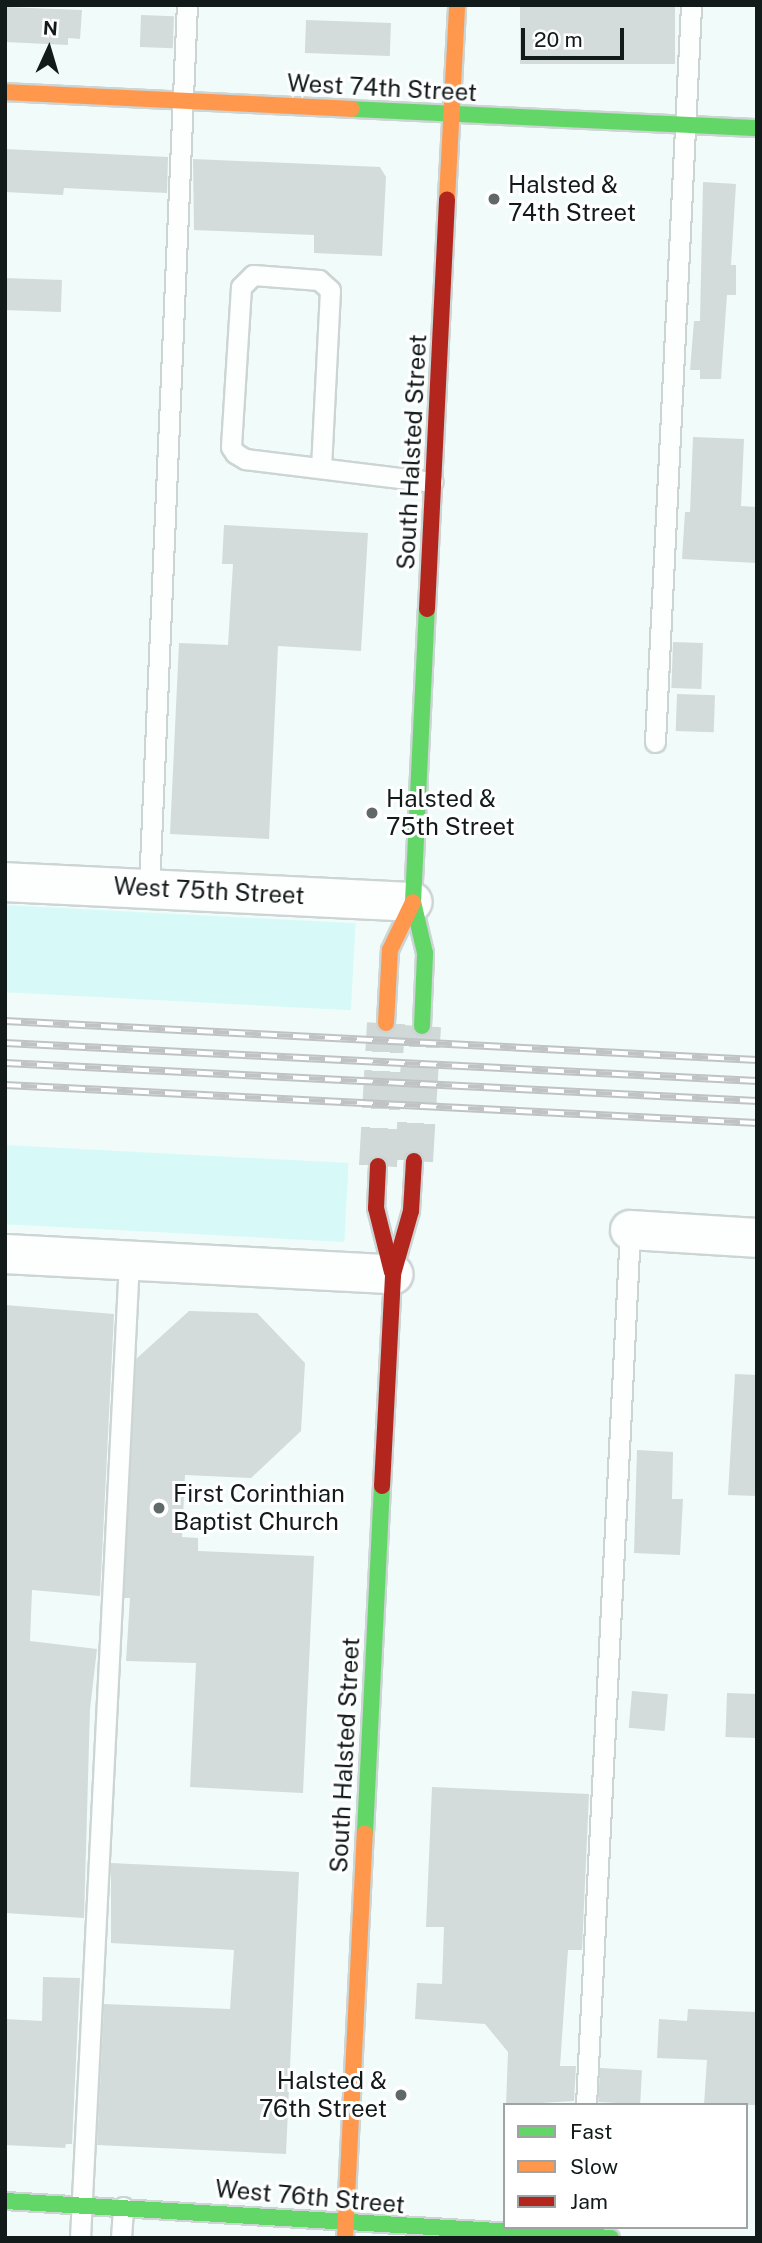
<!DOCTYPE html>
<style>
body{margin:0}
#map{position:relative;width:762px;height:2243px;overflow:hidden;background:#f1fbfa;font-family:"Public Sans",sans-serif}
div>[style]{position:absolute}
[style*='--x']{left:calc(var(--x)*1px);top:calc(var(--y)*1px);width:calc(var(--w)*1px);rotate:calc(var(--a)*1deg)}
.green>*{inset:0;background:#d7faf8;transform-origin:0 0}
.building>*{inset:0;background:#d3dcdb;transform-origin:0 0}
.secondary-tunnel>*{height:38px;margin-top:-19px;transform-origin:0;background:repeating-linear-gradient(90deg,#d0d9d8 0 38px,transparent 0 57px)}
.roads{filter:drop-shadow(2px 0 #ccd5d4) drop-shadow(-2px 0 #ccd5d4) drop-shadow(0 2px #ccd5d4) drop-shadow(0 -2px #ccd5d4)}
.lane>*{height:19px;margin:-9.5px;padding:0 9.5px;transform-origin:9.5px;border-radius:9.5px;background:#fdfefe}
.street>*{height:38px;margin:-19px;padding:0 19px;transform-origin:19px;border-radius:19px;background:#fdfefe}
.fast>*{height:16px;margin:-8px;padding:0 8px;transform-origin:8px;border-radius:8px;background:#63d668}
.slow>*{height:16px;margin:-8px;padding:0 8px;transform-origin:8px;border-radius:8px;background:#ff974d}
.jam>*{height:16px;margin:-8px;padding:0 8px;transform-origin:8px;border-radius:8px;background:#b3261e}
.rail>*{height:8px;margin-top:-4px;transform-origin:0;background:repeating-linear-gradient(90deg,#fff 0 16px,#c0c3c3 0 32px);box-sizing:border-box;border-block:2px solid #c0c3c3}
.dots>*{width:19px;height:19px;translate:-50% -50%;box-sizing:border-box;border:4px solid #fff;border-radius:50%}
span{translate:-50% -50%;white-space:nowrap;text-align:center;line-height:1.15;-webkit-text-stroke:6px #fff;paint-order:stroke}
.street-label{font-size:24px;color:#121a1a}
.poi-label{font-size:24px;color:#121a1a}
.left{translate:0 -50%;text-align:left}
.right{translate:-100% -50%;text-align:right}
.frame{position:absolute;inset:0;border:7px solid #121a1a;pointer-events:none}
.legend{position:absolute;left:503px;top:2103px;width:245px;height:126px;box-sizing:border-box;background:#fff;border:2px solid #a0a3a3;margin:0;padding:9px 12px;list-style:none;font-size:21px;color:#121a1a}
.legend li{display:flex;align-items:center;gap:14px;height:35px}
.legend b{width:35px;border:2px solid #a0a3a3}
.north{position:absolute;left:14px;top:14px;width:70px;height:70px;-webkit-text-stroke:5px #fff;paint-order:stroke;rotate:4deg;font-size:19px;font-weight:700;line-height:28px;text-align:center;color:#121a1a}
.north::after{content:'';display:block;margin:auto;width:24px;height:32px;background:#121a1a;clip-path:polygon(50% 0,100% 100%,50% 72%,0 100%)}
.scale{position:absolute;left:521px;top:28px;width:103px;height:32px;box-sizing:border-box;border:4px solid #121a1a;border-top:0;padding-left:9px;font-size:21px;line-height:24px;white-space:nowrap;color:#121a1a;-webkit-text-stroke:5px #fff;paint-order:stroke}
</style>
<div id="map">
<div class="green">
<div style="left:5px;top:905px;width:351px;height:87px;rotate:3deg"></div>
<div style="left:5px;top:1145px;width:344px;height:79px;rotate:3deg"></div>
</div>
<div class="building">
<div style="left:520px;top:5px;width:155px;height:59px"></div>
<div style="clip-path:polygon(5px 7px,82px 10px,80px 39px,68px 38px,68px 45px,5px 42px)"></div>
<div style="left:141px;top:15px;width:33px;height:32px;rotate:2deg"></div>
<div style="left:306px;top:20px;width:85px;height:33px;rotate:2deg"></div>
<div style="clip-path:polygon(5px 149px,168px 157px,167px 193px,64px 188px,63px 195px,5px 192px)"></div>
<div style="clip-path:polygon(193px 159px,380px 167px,386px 177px,382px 256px,314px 253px,314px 235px,194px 230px)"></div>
<div style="clip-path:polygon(703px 182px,736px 184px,731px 265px,736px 265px,736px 295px,727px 295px,721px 379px,700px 379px,700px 370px,690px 370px,694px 321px,700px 321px)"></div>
<div style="left:5px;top:278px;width:57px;height:32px;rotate:2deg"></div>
<div style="clip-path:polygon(693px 437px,744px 439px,741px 506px,757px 507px,757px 563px,682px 559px,685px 512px,690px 512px)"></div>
<div style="clip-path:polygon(224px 525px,368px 533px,361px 651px,278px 646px,269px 839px,170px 834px,179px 643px,228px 645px,233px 564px,222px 564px)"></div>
<div style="left:673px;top:642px;width:30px;height:46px;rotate:2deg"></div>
<div style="left:677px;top:694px;width:38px;height:37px;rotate:2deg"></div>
<div style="clip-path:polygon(5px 1305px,114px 1314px,100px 1596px,32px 1590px,30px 1641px,97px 1649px,90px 1709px,84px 1918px,5px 1913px)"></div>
<div style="clip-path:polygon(189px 1311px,257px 1313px,305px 1363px,301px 1431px,251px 1478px,185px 1475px,182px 1537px,198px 1538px,198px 1551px,314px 1556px,303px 1793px,190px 1787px,196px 1663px,126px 1661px,130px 1598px,124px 1598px,136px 1359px)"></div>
<div style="clip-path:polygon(735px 1374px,757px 1375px,757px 1496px,728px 1495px)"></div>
<div style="clip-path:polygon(637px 1450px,673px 1452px,672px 1499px,683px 1499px,680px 1555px,634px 1553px)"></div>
<div style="left:632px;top:1691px;width:36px;height:37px;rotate:5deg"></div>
<div style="left:727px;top:1693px;width:30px;height:44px;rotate:2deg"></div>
<div style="clip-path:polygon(432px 1787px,589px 1794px,582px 1950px,568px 1950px,560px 2066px,576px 2066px,574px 2101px,506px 2105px,508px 2052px,485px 2024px,415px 2019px,417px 1983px,442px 1984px,444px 1927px,426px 1927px)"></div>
<div style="clip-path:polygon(111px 1863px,299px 1872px,286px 2154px,97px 2145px,104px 2004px,230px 2009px,234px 1950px,111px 1943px)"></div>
<div style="clip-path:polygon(43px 1977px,80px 1978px,72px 2144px,66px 2144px,65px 2148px,5px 2145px,5px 2019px,42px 2021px)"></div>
<div style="clip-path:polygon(688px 2009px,756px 2012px,757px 2105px,704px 2105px,707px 2060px,657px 2058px,659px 2019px,687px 2021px)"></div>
<div style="left:600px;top:2068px;width:42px;height:34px;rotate:3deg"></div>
</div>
<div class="secondary-tunnel">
<div style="--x:414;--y:1161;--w:135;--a:-86.6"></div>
<div style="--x:378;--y:1166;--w:143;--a:-86.8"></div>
</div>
<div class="roads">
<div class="lane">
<div style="--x:321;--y:468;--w:178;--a:-87.1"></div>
<div style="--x:330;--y:290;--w:15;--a:-138"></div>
<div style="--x:319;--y:280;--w:66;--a:-175.7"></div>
<div style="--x:253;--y:275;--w:17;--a:135"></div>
<div style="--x:241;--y:287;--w:160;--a:93.6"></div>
<div style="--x:231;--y:447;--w:7;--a:56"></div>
<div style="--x:235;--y:453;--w:12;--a:31"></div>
<div style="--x:245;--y:459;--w:131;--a:7"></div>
<div style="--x:375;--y:475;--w:58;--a:6.9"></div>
<div style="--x:655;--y:742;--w:738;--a:-87.2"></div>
<div style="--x:149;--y:888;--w:884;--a:-87.54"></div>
<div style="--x:586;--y:2105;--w:876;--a:-87.12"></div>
<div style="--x:80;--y:2238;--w:979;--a:-87.13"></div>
<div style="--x:121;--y:2238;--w:31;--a:-86"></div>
</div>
<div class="street">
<div style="--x:5;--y:882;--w:408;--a:2.8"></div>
<div style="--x:630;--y:1230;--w:127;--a:3.6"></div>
<div style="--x:5;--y:1254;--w:389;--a:3"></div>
</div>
<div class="fast">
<div style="--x:352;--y:109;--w:405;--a:2.7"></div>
<div style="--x:422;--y:1026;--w:73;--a:-87.6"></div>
<div style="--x:425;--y:953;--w:52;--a:-103.2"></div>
<div style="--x:413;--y:902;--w:293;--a:-87.3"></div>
<div style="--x:365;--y:1833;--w:347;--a:-87.2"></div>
<div style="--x:5;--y:2201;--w:607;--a:3.49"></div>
</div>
<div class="slow">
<div style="--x:5;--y:92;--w:347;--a:2.8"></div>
<div style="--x:447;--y:199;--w:194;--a:-87"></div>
<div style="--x:386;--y:1023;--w:73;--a:-86.9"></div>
<div style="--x:390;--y:950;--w:53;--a:-64.4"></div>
<div style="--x:345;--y:2238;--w:405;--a:-87.2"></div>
</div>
<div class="jam">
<div style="--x:427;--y:609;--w:410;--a:-87.2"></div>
<div style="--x:378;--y:1166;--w:42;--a:92.7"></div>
<div style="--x:376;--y:1208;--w:66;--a:76"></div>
<div style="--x:382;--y:1486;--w:212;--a:-87"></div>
<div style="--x:393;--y:1274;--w:66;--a:-74.1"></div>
<div style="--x:411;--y:1211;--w:50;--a:-86.6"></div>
</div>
</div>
<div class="rail">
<div style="--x:5;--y:1021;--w:753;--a:2.97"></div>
<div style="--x:5;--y:1043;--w:753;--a:2.89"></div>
<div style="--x:5;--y:1063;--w:753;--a:2.89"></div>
<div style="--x:5;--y:1085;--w:753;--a:2.89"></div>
</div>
<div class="dots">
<div style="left:494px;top:199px;background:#606968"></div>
<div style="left:372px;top:813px;background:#606968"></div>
<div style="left:159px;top:1508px;background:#606968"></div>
<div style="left:401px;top:2095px;background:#606968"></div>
</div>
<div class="street-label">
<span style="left:382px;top:88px;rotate:3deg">West 74th Street</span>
<span style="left:412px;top:452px;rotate:-87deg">South Halsted Street</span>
<span style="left:209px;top:891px;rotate:3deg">West 75th Street</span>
<span style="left:345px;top:1755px;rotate:-87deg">South Halsted Street</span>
<span style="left:310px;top:2197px;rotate:5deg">West 76th Street</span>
</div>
<div class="poi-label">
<span class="left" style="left:508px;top:199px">Halsted &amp;<br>74th Street</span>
<span class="left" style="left:386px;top:813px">Halsted &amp;<br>75th Street</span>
<span class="left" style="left:173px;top:1508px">First Corinthian<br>Baptist Church</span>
<span class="right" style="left:387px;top:2095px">Halsted &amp;<br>76th Street</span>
</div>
<div class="frame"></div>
<ul class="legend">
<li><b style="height:9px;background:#63d668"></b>Fast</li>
<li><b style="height:9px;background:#ff974d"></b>Slow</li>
<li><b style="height:9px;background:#b3261e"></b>Jam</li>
</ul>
<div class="north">N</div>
<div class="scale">20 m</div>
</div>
